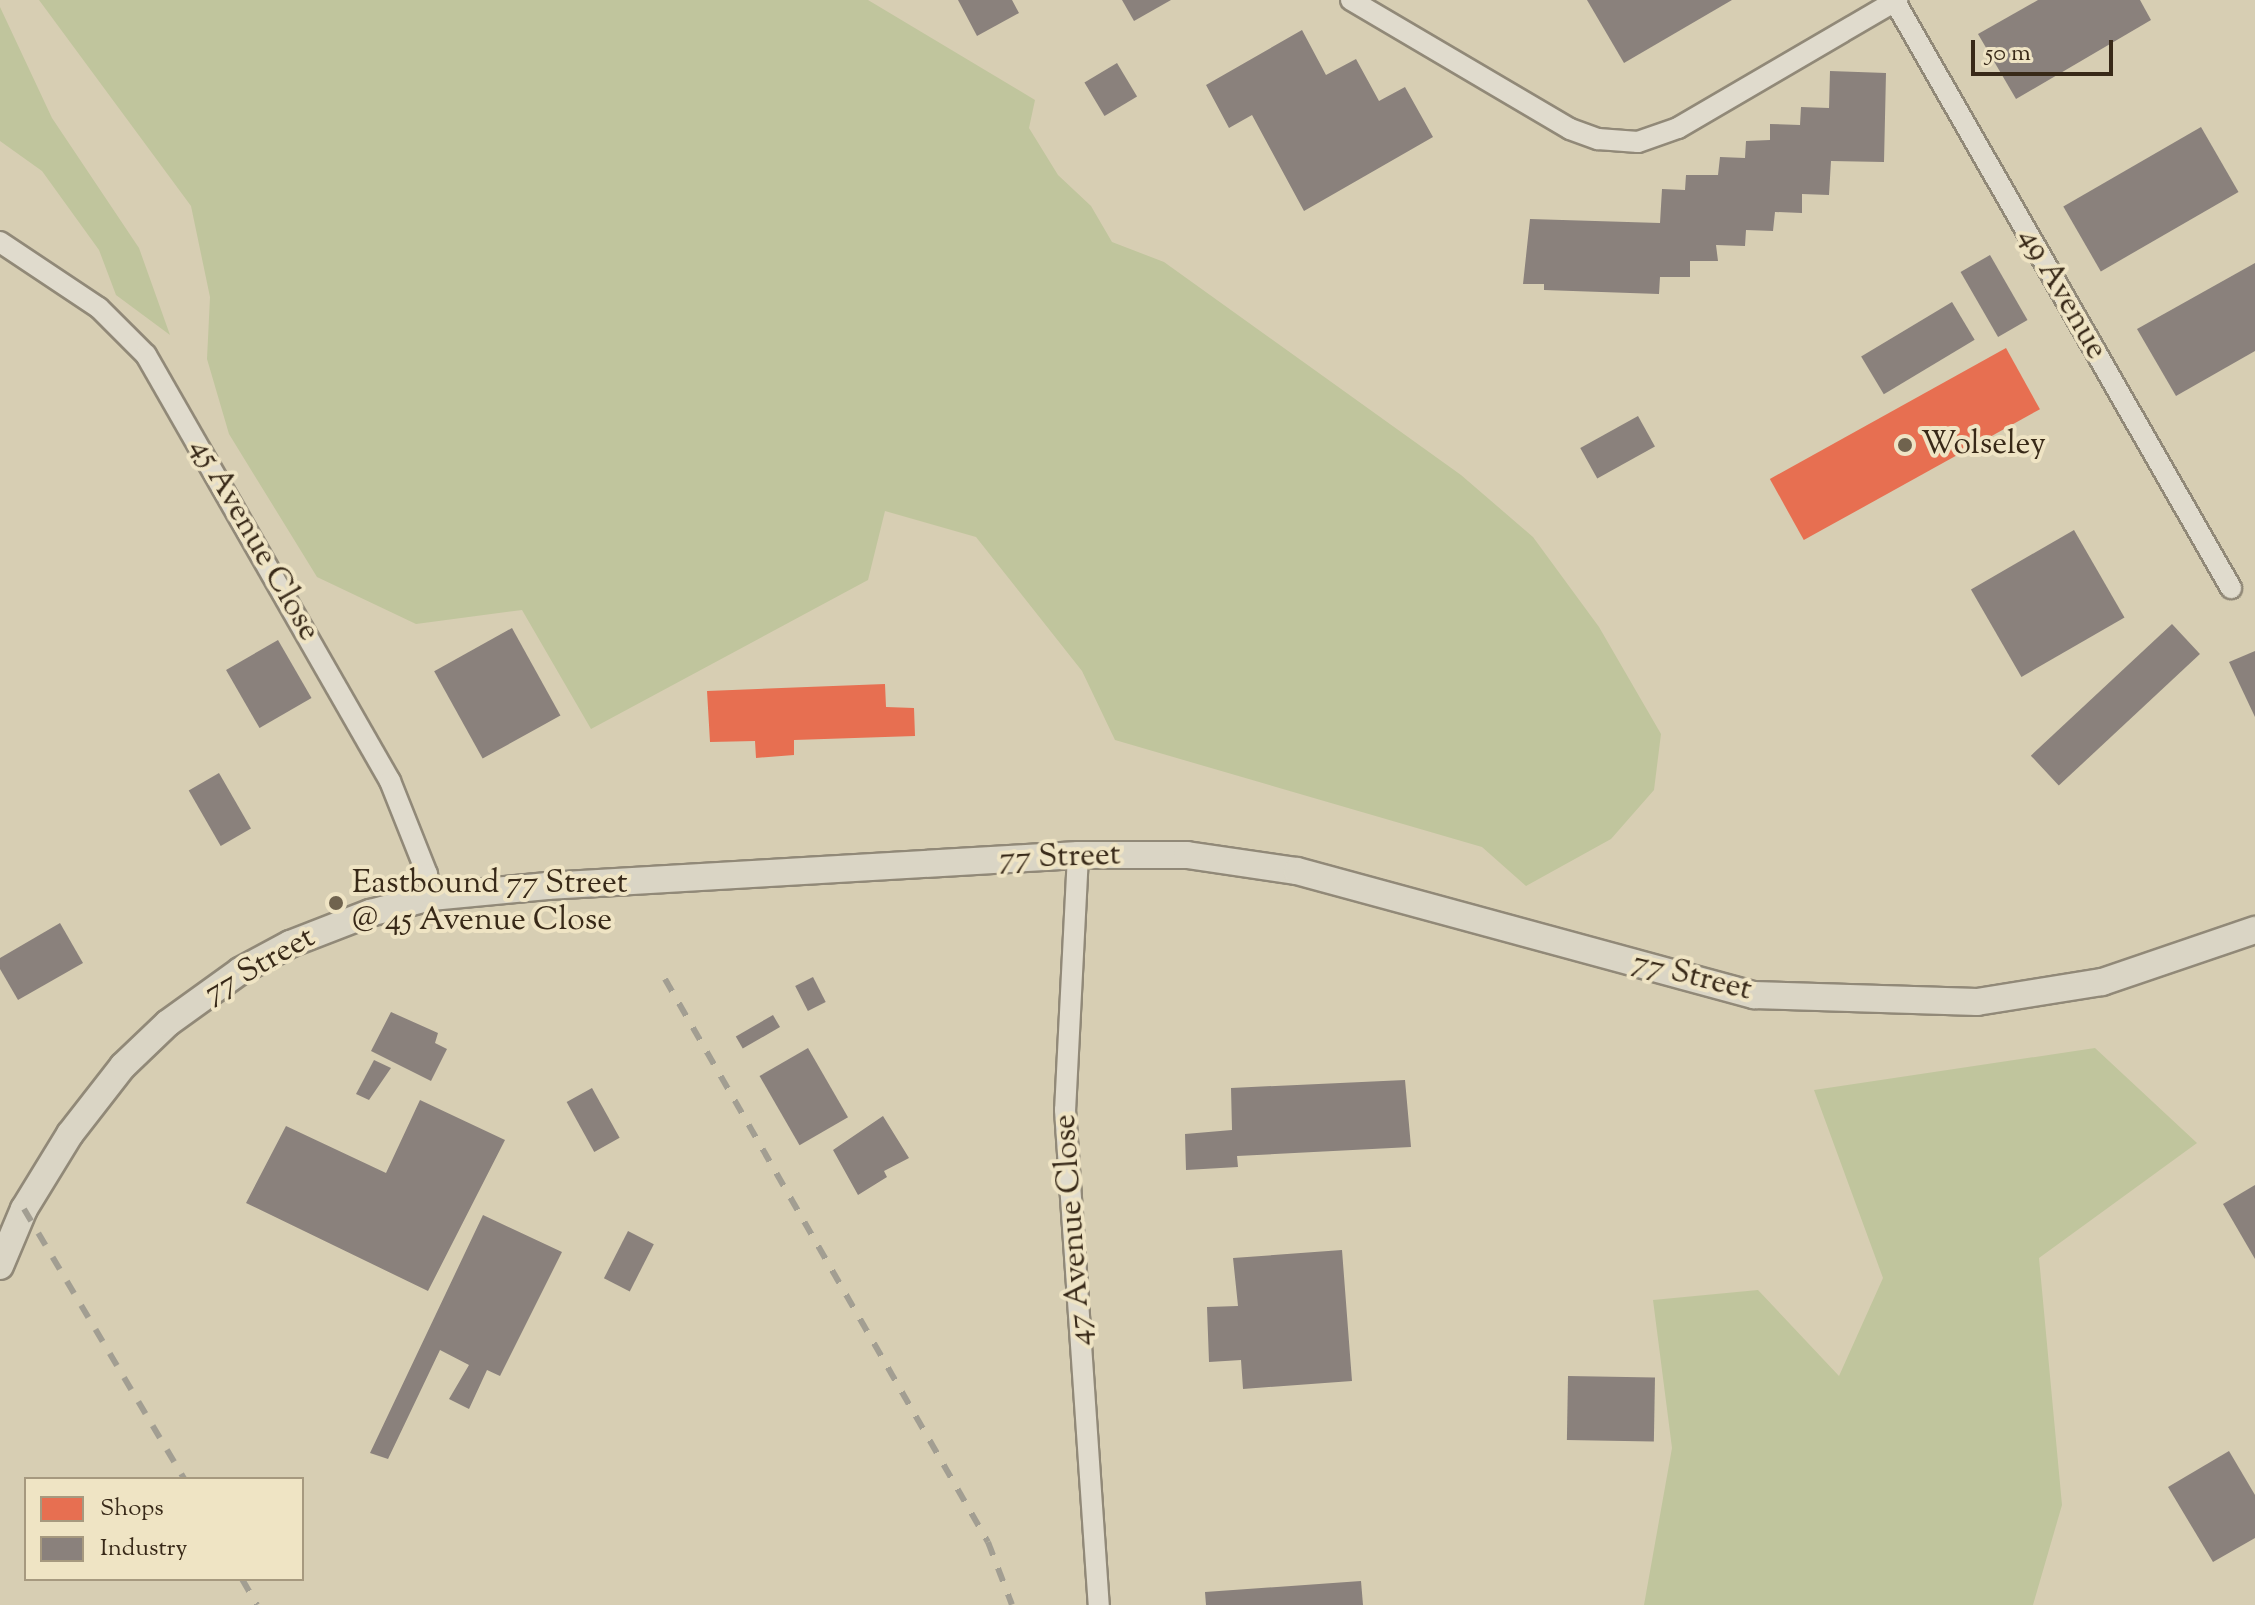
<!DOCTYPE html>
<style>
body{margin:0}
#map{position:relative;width:2255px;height:1605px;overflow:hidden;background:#d7ceb3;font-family:"Sorts Mill Goudy",serif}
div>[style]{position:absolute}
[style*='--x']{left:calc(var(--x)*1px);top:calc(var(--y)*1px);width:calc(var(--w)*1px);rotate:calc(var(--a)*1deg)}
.green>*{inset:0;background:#c0c59d}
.shops>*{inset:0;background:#e76f51;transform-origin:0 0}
.industry>*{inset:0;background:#8a817c;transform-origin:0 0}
.roads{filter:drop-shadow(2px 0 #918978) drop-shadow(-2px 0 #918978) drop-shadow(0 2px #918978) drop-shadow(0 -2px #918978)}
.minor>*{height:20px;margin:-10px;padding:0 10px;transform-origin:10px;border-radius:10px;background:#e0dbcd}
.major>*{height:26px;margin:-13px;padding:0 13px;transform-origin:13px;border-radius:13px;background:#dad5c5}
.rail>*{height:6px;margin-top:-3px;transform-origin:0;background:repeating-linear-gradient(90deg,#a29e92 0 14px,transparent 0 28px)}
.dots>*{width:22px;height:22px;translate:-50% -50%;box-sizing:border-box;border:4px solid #efe4c4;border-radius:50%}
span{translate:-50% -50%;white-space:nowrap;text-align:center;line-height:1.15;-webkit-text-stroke:8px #efe4c4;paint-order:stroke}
.street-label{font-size:32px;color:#382918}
.poi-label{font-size:32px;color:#382918}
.left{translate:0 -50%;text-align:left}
.legend{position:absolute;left:24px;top:1477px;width:280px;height:104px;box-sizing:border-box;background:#efe4c4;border:2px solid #a6997f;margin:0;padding:10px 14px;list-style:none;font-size:24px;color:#382918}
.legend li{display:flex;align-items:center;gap:16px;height:40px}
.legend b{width:40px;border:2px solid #a6997f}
.scale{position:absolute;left:1971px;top:40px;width:142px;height:36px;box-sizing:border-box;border:4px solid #382918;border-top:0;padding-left:10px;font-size:24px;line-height:28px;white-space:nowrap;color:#382918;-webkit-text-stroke:6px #efe4c4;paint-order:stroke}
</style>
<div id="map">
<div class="green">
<div style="clip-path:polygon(39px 0,868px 0,1035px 100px,1029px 128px,1058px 175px,1091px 206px,1112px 242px,1164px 262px,1461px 475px,1533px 537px,1599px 627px,1661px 734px,1654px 790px,1611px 839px,1526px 886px,1482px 847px,1115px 740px,1082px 671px,976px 537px,885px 511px,868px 580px,591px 729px,522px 610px,416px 624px,317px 577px,229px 434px,207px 359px,210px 297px,191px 206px)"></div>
<div style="clip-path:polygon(0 7px,52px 118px,139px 248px,170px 335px,116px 295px,99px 250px,42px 171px,0 141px)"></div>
<div style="clip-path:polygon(2095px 1048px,2197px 1143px,2039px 1258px,2062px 1505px,2033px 1605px,1644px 1605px,1672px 1448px,1653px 1300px,1758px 1290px,1839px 1376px,1883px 1278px,1814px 1090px)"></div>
</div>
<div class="shops">
<div style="left:2006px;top:348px;width:70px;height:270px;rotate:61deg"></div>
<div style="clip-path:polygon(885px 684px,886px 707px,914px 708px,915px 736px,794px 740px,794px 755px,756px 758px,755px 741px,710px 742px,707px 691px)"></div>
</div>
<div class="industry">
<div style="clip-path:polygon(958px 0,1012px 0,1019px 13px,977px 36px)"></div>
<div style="clip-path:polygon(1122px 0,1171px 0,1134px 21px)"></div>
<div style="clip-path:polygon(1587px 0,1732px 0,1624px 63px)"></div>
<div style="clip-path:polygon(2038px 0,2140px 0,2151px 20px,2016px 99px,1978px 34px)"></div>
<div style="clip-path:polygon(1302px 30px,1326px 75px,1356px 59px,1379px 101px,1405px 87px,1433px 137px,1304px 211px,1252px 115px,1229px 128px,1206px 85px)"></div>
<div style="left:1117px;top:63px;width:39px;height:38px;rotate:59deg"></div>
<div style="clip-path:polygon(1830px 71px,1886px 73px,1884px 162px,1831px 161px,1829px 195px,1802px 194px,1802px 213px,1775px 212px,1773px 231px,1746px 230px,1745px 246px,1716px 245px,1718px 261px,1690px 261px,1690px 277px,1660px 277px,1659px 294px,1544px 290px,1544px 284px,1523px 284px,1530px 219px,1660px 223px,1662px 189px,1685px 190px,1686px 175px,1718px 175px,1720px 157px,1745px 158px,1746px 141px,1770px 140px,1770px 124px,1800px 125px,1801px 107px,1829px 108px)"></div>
<div style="left:2201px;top:127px;width:75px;height:159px;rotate:60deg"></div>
<div style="left:1990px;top:255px;width:75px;height:34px;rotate:60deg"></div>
<div style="clip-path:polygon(2255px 263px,2255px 351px,2176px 396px,2137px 329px)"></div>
<div style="left:1952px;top:302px;width:44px;height:106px;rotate:59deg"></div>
<div style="left:1638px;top:416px;width:35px;height:66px;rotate:61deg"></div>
<div style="left:2074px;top:530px;width:101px;height:119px;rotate:60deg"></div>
<div style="left:2172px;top:624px;width:41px;height:193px;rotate:47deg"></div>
<div style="left:512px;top:628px;width:100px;height:89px;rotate:61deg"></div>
<div style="left:278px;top:640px;width:67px;height:60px;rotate:60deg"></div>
<div style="clip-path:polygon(2255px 651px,2255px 717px,2229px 662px)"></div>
<div style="left:219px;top:773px;width:64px;height:35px;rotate:60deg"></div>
<div style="clip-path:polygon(60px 923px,83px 963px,18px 1000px,0 969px,0 958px)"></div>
<div style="left:813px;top:977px;width:28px;height:20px;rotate:63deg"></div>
<div style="clip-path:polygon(391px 1012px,438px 1033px,435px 1043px,447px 1049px,431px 1081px,371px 1051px)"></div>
<div style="left:773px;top:1015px;width:14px;height:43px;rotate:60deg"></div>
<div style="left:808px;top:1048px;width:80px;height:56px;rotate:60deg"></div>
<div style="clip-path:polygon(374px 1060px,391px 1068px,369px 1100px,356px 1094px)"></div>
<div style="clip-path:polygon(1405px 1080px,1411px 1147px,1237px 1156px,1238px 1167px,1186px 1170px,1185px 1134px,1232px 1130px,1231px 1088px)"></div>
<div style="left:592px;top:1088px;width:57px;height:29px;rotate:61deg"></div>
<div style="clip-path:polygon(420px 1100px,505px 1140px,428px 1291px,246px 1203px,286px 1126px,386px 1173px)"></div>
<div style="clip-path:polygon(883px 1116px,909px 1158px,884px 1171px,887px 1177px,858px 1195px,833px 1150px)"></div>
<div style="clip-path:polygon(2255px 1185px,2255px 1259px,2223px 1204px)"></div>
<div style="clip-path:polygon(483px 1215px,562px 1252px,500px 1376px,487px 1370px,469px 1409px,449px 1399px,469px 1365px,440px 1350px,388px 1459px,370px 1453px)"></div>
<div style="left:628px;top:1231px;width:29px;height:53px;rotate:27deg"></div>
<div style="clip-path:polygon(1342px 1250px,1352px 1381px,1243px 1389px,1241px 1360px,1209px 1362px,1207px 1307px,1238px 1306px,1233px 1258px)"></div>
<div style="left:1568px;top:1376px;width:87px;height:64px;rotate:1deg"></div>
<div style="clip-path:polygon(2229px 1451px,2255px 1495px,2255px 1538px,2213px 1562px,2168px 1487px)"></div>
<div style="clip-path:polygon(1361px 1581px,1363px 1605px,1206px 1605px,1205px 1592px)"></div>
</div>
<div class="roads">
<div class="minor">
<div style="--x:1351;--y:0;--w:254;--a:30.5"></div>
<div style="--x:1570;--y:129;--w:30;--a:20"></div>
<div style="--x:1598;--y:139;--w:40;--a:4.3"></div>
<div style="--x:1638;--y:142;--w:42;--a:-19.3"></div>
<div style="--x:1678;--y:128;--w:254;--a:-30.3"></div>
<div style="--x:1894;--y:0;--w:678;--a:60.18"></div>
<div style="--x:0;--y:242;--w:119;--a:33.7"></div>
<div style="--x:99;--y:308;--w:66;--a:45"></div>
<div style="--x:146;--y:355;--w:491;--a:60.2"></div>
<div style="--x:390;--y:781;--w:100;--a:68.3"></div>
<div style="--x:427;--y:874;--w:23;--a:80"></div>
<div style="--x:1078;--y:855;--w:255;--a:92.9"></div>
<div style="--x:1065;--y:1110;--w:496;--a:86.1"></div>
</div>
<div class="major">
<div style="--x:0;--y:1266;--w:62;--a:-67.2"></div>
<div style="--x:24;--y:1209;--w:88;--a:-58.5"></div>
<div style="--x:70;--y:1134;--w:86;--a:-52.1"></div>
<div style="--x:123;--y:1066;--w:62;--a:-43.7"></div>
<div style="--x:168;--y:1023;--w:89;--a:-35.8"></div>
<div style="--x:240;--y:971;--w:57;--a:-28.4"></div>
<div style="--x:290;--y:944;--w:86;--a:-21.2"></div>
<div style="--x:370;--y:913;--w:63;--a:-14.7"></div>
<div style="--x:431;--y:897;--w:117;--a:-5.4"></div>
<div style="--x:547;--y:886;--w:532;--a:-3.34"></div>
<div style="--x:1078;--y:855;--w:109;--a:0"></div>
<div style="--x:1187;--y:855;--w:111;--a:8.3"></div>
<div style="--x:1297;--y:871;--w:474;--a:15.2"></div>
<div style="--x:1754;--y:995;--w:223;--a:1.8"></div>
<div style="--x:1977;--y:1002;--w:127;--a:-9.1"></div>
<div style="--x:2102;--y:982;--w:162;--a:-18.8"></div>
</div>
</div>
<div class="rail">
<div style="--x:665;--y:979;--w:649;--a:60.16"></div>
<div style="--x:988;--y:1542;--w:67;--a:69.1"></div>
<div style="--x:24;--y:1209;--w:314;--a:59.3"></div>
<div style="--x:242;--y:1579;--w:30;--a:60"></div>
</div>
<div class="dots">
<div style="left:1905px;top:445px;background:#70634e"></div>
<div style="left:336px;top:903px;background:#70634e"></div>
</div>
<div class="street-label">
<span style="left:2062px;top:294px;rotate:60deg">49 Avenue</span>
<span style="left:254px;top:540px;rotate:60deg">45 Avenue Close</span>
<span style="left:1060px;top:858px;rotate:-2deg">77 Street</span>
<span style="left:260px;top:966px;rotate:-30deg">77 Street</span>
<span style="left:1692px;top:977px;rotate:14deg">77 Street</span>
<span style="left:1074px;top:1230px;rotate:-94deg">47 Avenue Close</span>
</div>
<div class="poi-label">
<span class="left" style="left:1921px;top:445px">Wolseley</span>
<span class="left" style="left:352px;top:903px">Eastbound 77 Street<br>@ 45 Avenue Close</span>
</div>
<ul class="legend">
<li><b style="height:22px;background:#e76f51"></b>Shops</li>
<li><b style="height:22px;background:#8a817c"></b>Industry</li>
</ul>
<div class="scale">50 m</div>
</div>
